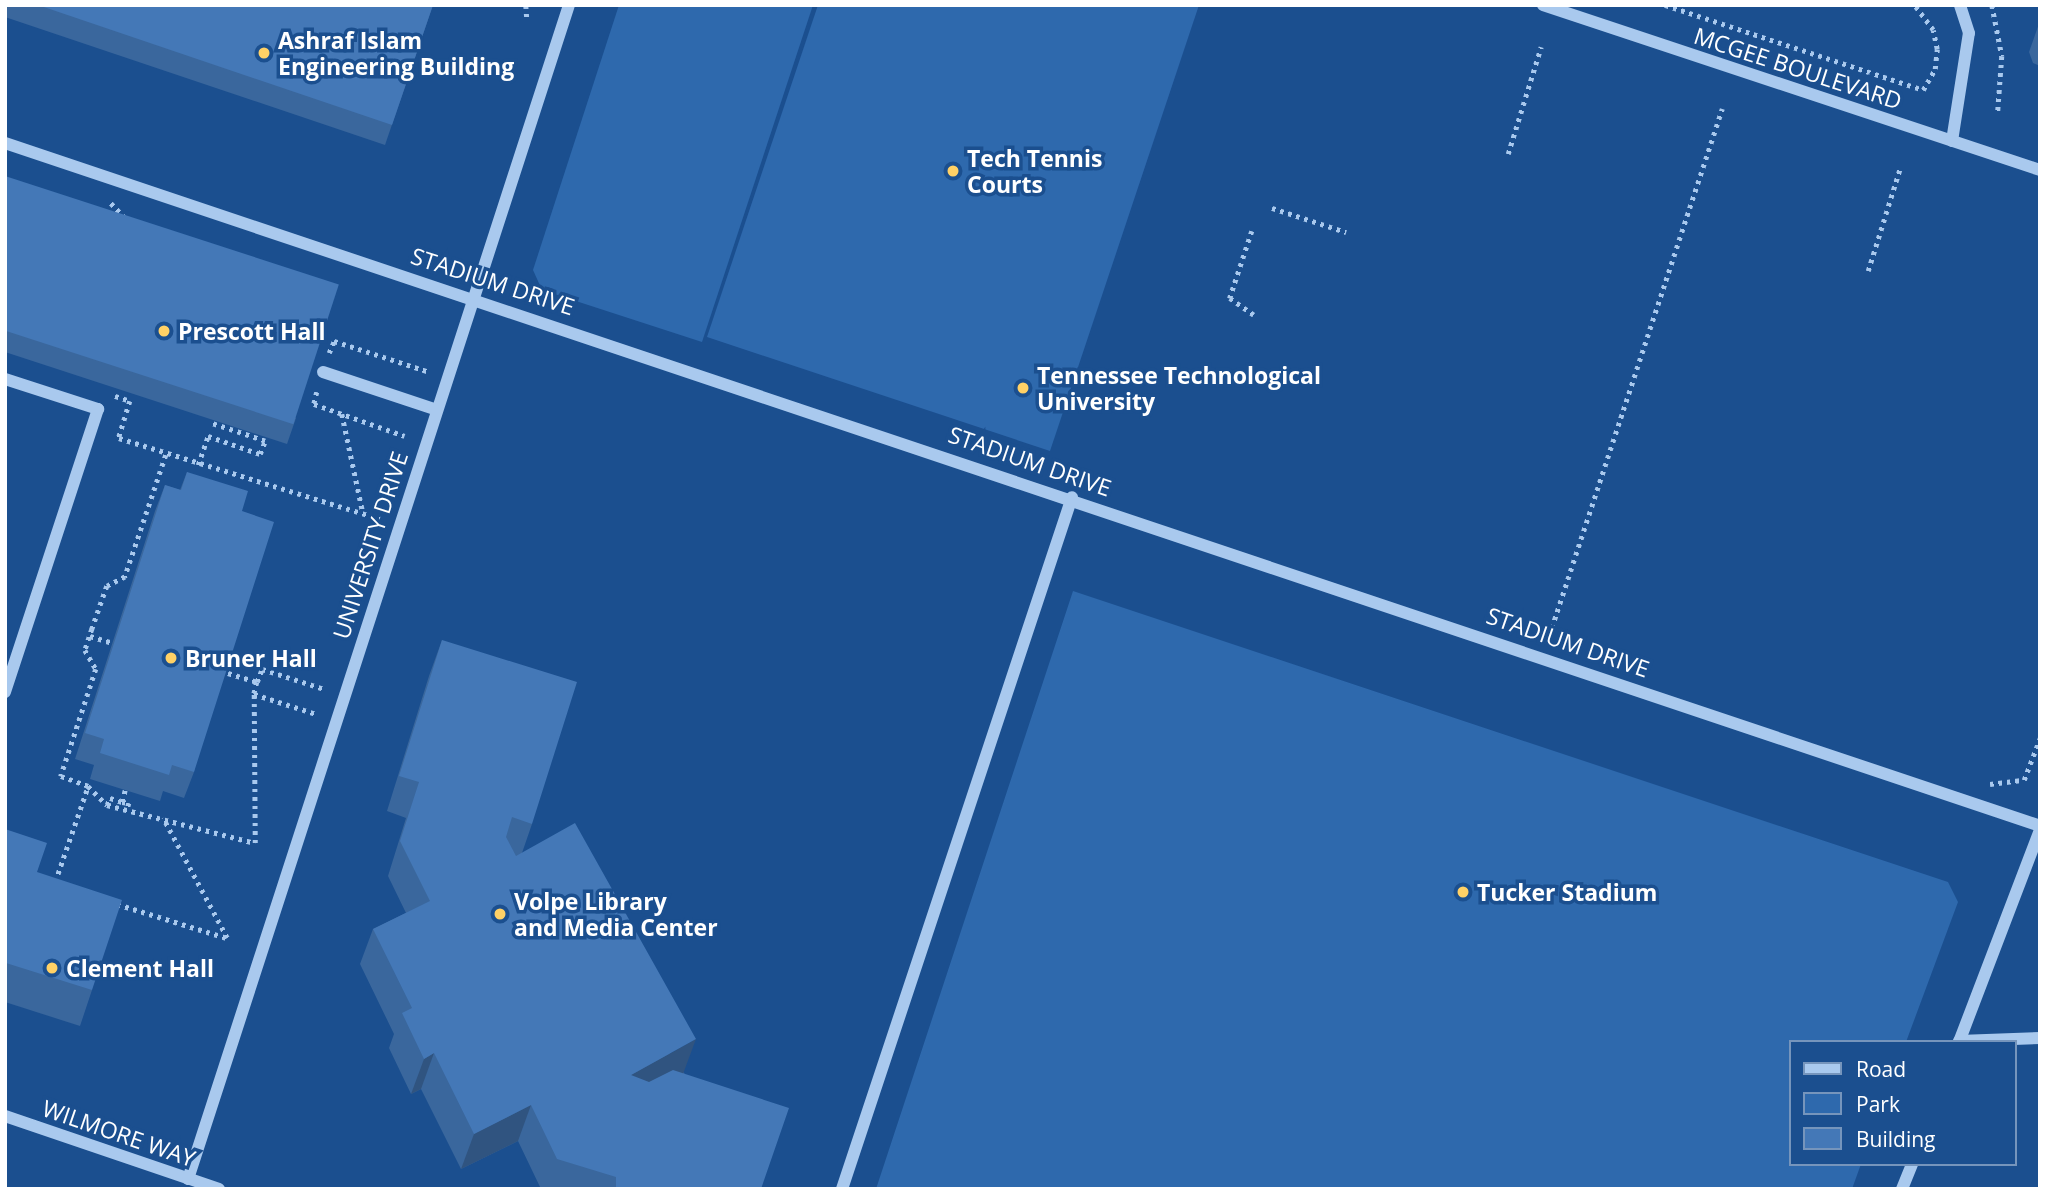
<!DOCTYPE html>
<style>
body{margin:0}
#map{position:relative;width:2045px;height:1194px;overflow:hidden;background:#1b4f8f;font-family:"Open Sans",sans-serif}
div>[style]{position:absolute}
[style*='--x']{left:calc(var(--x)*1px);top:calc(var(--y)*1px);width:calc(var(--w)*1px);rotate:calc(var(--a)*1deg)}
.green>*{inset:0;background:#2e69ad}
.path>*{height:4.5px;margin-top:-2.25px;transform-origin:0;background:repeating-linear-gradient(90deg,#a9c9ee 0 3.5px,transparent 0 8.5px)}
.minor>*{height:12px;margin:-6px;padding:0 6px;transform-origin:6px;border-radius:6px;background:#a9c9ee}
.wall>*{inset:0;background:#3a679d}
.shaded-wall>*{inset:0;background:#305480}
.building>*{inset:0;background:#4478b7;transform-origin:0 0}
.dots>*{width:19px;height:19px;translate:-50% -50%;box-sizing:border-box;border:4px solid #1b4f8f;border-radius:50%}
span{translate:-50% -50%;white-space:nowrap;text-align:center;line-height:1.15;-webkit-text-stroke:7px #1b4f8f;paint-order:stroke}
.poi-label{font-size:23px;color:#fff;font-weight:700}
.left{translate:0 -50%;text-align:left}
.street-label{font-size:23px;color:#fff}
.frame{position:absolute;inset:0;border:7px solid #fff;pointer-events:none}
.legend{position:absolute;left:1789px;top:1040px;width:228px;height:126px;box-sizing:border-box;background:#1b4f8f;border:2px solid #7695bc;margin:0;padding:9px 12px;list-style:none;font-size:21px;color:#fff}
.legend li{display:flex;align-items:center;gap:14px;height:35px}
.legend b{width:35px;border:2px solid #7695bc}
</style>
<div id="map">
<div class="green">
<div style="clip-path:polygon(619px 5px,813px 5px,702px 342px,542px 290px,533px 270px)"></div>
<div style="clip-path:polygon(818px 5px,1199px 5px,1050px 451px,707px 337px)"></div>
<div style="clip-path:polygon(1073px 591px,1948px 882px,1958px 902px,1906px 1042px,1791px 1042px,1791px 1164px,1861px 1164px,1852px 1189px,876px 1189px)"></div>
</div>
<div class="path">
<div style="--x:526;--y:5;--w:16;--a:86"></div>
<div style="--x:1665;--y:5;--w:272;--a:18.2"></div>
<div style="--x:1923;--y:90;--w:24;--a:-60"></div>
<div style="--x:1935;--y:69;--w:20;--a:-84"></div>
<div style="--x:1937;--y:49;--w:19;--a:-102"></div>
<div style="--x:1933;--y:30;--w:31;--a:-127"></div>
<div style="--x:1992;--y:5;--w:52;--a:78.9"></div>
<div style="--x:2002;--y:56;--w:55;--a:94.2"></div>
<div style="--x:1508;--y:154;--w:112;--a:-72.9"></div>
<div style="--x:111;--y:203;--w:19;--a:47"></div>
<div style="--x:1272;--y:208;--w:78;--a:18"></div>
<div style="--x:1252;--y:231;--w:71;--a:108.2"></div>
<div style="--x:1230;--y:298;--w:29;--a:35"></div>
<div style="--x:1868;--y:271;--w:108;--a:-72.7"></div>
<div style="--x:329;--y:353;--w:13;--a:-67"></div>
<div style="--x:334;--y:341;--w:101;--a:17.9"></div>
<div style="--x:317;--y:392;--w:12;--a:104"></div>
<div style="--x:314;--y:404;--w:96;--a:19.4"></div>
<div style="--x:115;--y:396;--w:16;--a:18"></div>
<div style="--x:130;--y:401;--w:39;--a:107"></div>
<div style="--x:119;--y:438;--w:273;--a:17.2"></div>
<div style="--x:342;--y:414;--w:101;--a:78"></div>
<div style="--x:166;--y:455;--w:129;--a:108.6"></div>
<div style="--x:125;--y:577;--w:20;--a:153"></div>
<div style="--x:107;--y:586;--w:46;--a:109.2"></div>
<div style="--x:92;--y:629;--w:22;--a:108"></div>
<div style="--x:85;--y:650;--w:22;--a:60"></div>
<div style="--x:96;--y:669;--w:113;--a:108.1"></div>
<div style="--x:61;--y:776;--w:29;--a:20"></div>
<div style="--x:88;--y:786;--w:27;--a:45"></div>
<div style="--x:107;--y:805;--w:153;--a:14.4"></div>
<div style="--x:255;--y:843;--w:149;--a:-90.4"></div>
<div style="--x:198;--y:465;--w:31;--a:-71"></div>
<div style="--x:208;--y:436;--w:55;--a:19.1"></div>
<div style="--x:260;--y:454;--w:14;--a:-69"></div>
<div style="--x:265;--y:441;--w:57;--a:-161.6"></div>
<div style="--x:90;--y:636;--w:24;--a:17"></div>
<div style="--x:1549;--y:636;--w:555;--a:-71.83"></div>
<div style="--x:228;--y:673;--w:30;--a:17"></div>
<div style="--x:257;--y:682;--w:12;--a:104"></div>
<div style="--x:254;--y:694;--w:65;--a:17.9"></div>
<div style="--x:257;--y:682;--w:14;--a:-69"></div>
<div style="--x:262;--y:669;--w:65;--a:17.9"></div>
<div style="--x:1990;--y:784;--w:34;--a:-7"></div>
<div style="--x:2024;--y:780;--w:45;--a:-69.1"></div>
<div style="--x:122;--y:802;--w:7;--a:8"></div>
<div style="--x:129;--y:803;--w:8;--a:104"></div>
<div style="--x:107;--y:805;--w:8;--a:-67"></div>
<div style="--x:110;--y:798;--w:13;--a:18"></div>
<div style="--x:122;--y:802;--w:12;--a:-76"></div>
<div style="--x:55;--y:882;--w:102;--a:-71"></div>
<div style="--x:117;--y:904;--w:115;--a:17.2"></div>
<div style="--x:227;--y:938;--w:136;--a:-118.1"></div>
</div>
<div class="minor">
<div style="--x:1543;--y:5;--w:524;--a:18.37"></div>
<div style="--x:1952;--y:141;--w:109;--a:-81.1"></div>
<div style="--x:1969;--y:33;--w:29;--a:-108"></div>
<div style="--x:5;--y:143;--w:2147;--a:18.55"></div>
<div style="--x:323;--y:372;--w:120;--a:18.4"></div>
<div style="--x:5;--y:379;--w:98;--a:17.9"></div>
<div style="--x:98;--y:409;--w:298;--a:108.2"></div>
<div style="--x:1959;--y:1041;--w:81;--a:-2.1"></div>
<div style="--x:1959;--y:1042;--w:227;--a:-69.1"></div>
<div style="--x:5;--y:1116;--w:226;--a:18.8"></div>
<div style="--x:188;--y:1179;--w:1234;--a:-72.02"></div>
<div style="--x:842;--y:1189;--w:729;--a:-71.61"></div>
<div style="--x:1902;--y:1189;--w:27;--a:-68"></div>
</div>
<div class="wall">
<div style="clip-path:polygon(5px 5px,433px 5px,385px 145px,5px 17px)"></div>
<div style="clip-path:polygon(2040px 21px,2040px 66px,2033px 63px,2029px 52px)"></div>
<div style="clip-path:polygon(5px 176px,296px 418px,287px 444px,5px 352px)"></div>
<div style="clip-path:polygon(187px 472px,242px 511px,194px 772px,184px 798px,163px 791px,160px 801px,90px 779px,94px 765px,75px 759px,155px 511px,165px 485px,180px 490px)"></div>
<div style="clip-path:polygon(442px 640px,532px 824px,522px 853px,684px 1073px,761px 1189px,541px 1189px,518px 1141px,461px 1169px,421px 1089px,411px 1094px,389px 1048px,394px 1034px,360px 964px,373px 929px,406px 913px,388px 876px,406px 818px,387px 811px,429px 676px)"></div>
<div style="clip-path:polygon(5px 829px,37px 872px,92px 990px,80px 1026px,5px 1002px)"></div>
</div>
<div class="shaded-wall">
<div style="clip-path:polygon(696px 1039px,683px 1074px,619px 1110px,631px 1075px)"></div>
<div style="clip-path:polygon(434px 1053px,421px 1089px,411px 1094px,424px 1059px)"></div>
<div style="clip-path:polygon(531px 1105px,518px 1141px,461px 1169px,474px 1134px)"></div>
</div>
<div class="building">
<div style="clip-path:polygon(38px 5px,433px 5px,392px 125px)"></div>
<div style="left:5px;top:176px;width:351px;height:147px;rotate:18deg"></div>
<div style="clip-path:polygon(187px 472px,248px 491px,242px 511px,274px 522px,194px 772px,172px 765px,169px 775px,100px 753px,104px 739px,85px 733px,165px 485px,181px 490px)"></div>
<div style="clip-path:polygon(442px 640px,577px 682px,532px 824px,512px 817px,506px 837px,516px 856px,575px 823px,696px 1039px,631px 1075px,649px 1082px,673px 1070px,789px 1108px,761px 1189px,616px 1189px,616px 1177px,557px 1159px,531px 1105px,474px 1134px,434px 1053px,424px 1059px,402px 1013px,412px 1008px,373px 929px,430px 901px,400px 841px,419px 782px,399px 776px)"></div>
<div style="clip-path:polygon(5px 829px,47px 843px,37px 872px,122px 900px,92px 990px,6px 963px,5px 966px)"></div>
</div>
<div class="dots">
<div style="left:264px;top:53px;background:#ffd166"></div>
<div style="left:953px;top:171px;background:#ffd166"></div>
<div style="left:164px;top:331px;background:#ffd166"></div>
<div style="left:1023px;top:388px;background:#ffd166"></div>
<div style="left:171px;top:658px;background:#ffd166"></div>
<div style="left:1463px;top:892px;background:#ffd166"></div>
<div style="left:500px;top:914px;background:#ffd166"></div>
<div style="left:52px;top:968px;background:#ffd166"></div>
</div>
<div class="poi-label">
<span class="left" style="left:278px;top:53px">Ashraf Islam<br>Engineering Building</span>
<span class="left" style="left:967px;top:171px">Tech Tennis<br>Courts</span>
<span class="left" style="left:178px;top:331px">Prescott Hall</span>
<span class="left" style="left:1037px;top:388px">Tennessee Technological<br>University</span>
<span class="left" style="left:185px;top:658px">Bruner Hall</span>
<span class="left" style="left:1477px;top:892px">Tucker Stadium</span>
<span class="left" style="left:514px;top:914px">Volpe Library<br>and Media Center</span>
<span class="left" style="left:66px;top:968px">Clement Hall</span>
</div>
<div class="street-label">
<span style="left:1798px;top:68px;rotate:18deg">MCGEE BOULEVARD</span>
<span style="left:493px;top:281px;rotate:18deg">STADIUM DRIVE</span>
<span style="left:1030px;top:461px;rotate:19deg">STADIUM DRIVE</span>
<span style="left:370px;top:545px;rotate:-72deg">UNIVERSITY DRIVE</span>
<span style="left:1568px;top:642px;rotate:19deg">STADIUM DRIVE</span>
<span style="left:119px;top:1133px;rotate:19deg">WILMORE WAY</span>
</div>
<div class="frame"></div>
<ul class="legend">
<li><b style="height:9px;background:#a9c9ee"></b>Road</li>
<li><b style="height:19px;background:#2e69ad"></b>Park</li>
<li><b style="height:19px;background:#4478b7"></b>Building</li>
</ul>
</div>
